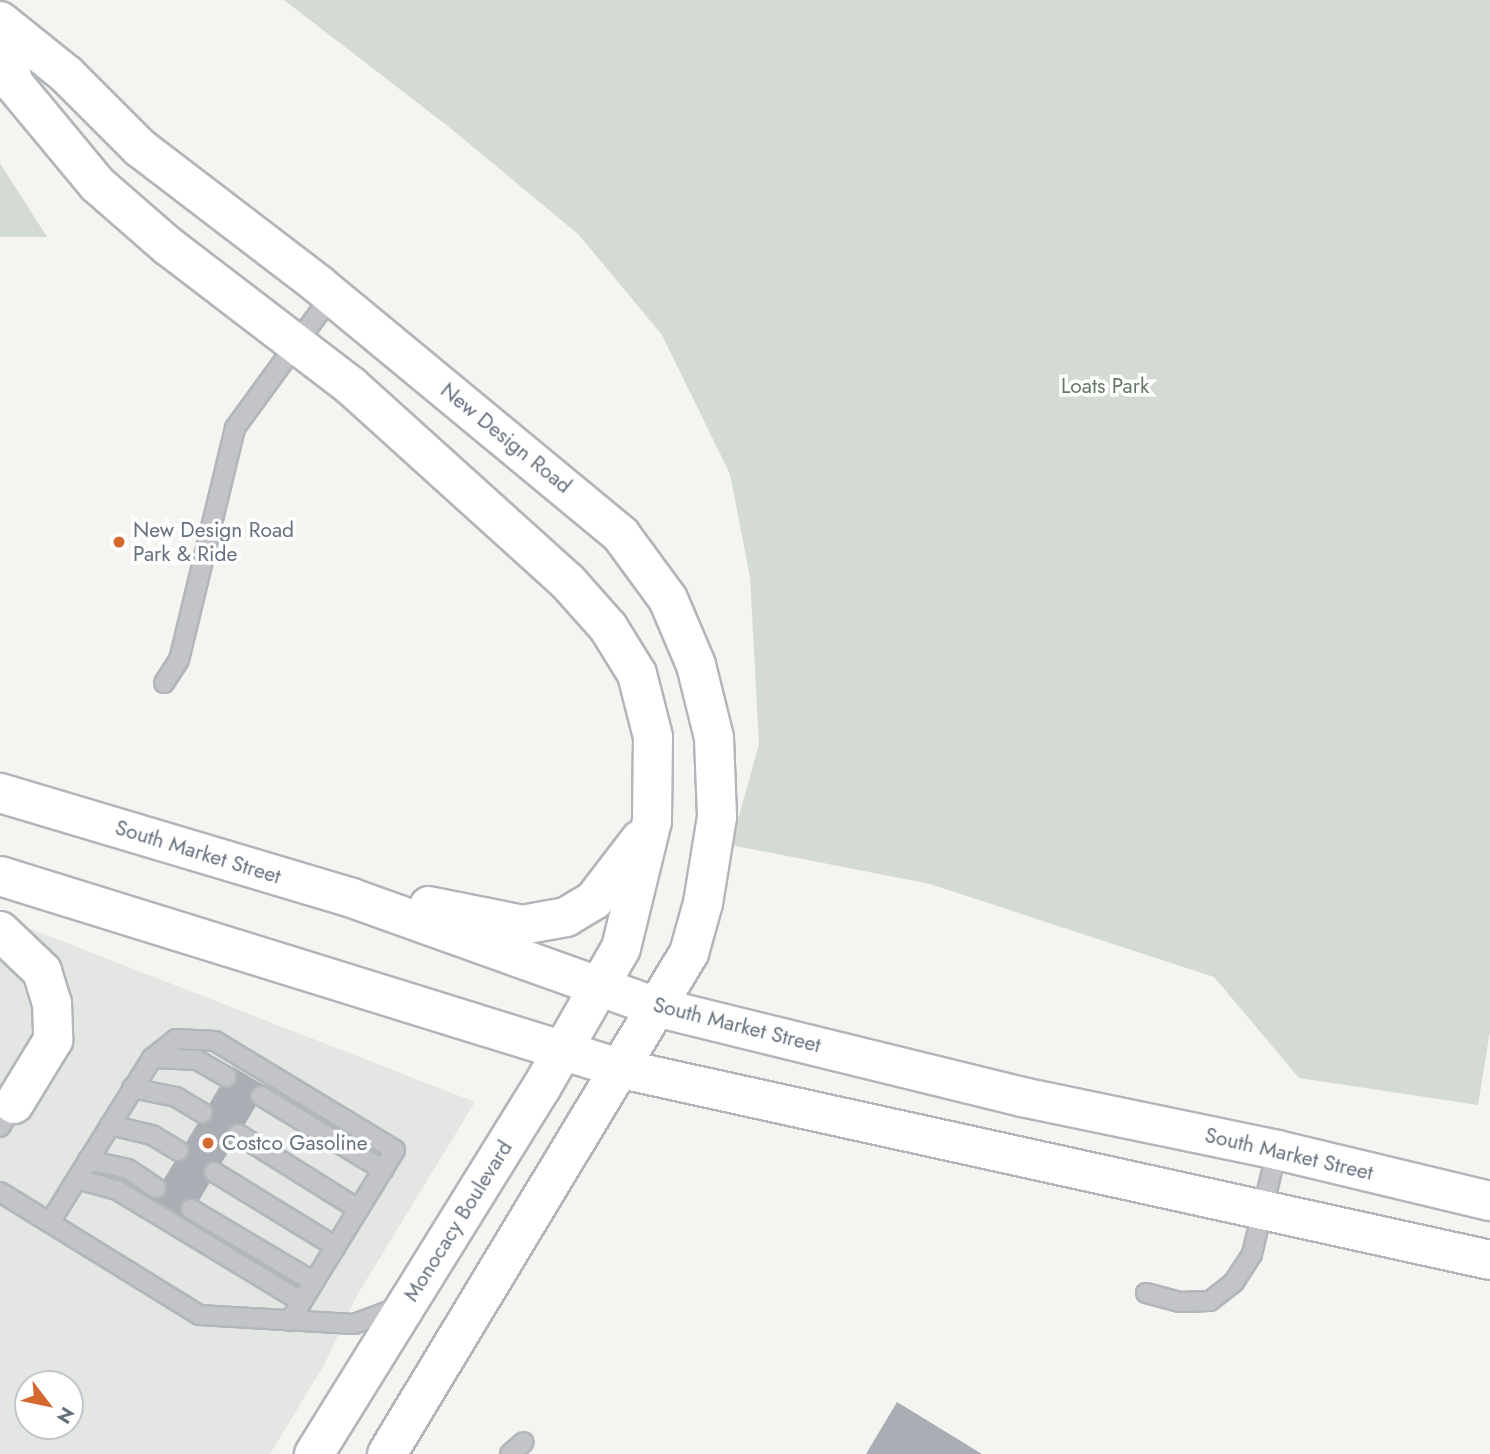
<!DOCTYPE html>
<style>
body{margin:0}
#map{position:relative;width:1490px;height:1454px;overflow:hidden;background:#f4f4f0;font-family:Jost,sans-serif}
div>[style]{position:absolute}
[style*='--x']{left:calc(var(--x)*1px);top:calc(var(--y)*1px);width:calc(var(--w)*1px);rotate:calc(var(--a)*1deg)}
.built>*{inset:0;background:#e4e6e4}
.green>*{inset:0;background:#d4dbd2}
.building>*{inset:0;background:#a8aeb4;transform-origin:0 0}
.roads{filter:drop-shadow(2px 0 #b2b6ba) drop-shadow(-2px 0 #b2b6ba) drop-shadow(0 2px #b2b6ba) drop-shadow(0 -2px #b2b6ba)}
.lane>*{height:18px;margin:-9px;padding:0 9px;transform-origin:9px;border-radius:9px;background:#c2c4c8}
.secondary>*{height:38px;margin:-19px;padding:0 19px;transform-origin:19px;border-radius:19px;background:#fff}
.dots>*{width:19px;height:19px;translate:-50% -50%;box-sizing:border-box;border:4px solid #fff;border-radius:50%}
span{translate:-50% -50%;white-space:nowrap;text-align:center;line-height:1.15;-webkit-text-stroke:7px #fff;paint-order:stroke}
.park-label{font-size:21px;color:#657764}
.street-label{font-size:21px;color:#65717f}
.poi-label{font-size:21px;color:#65717f}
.left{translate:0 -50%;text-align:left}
.north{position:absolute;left:14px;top:1370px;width:70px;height:70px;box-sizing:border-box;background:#fff;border:2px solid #c1c6cc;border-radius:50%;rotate:122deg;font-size:19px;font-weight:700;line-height:28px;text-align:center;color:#65717f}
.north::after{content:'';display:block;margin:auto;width:24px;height:32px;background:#d46930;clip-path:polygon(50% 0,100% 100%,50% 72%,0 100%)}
</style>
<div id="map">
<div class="built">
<div style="clip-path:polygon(evenodd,0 917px,475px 1102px,356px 1297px,324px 1365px,270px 1454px,0 1454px,0 917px,28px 1384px,70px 1384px,70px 1426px,28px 1426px,28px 1384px)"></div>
</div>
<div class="green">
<div style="clip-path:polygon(284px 0,1490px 0,1490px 1031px,1478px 1105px,1299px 1078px,1214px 977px,930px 884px,731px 845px,759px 744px,750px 577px,730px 474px,662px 335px,578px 234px,449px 127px)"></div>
<div style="clip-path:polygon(0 163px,47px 237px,0 237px)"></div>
</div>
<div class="building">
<div style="left:232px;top:1066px;width:41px;height:158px;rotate:31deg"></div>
<div style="clip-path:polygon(897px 1402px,982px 1454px,866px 1454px)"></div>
</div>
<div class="roads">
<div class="lane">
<div style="--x:164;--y:683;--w:27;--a:-57"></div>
<div style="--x:179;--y:660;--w:239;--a:-76.4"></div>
<div style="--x:235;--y:428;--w:165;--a:-53.9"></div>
<div style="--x:152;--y:1058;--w:45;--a:2.5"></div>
<div style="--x:197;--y:1060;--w:34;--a:30"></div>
<div style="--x:132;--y:1088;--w:45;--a:11.6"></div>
<div style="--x:176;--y:1097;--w:31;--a:31"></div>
<div style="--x:261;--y:1096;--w:143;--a:31.2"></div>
<div style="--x:110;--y:1125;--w:43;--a:13.4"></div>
<div style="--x:152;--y:1135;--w:31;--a:31"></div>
<div style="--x:0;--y:1127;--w:27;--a:-59"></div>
<div style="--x:14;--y:1104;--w:4;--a:-135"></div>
<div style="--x:238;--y:1134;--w:142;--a:32"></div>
<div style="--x:88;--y:1160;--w:41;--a:12.7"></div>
<div style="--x:128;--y:1169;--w:34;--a:34"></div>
<div style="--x:214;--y:1172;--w:143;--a:31.6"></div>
<div style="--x:77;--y:1179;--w:41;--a:15.4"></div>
<div style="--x:117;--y:1190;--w:216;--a:31.2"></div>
<div style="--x:0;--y:1192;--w:234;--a:31.7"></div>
<div style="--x:199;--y:1315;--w:155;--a:3.3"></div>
<div style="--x:354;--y:1324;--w:46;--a:-20.4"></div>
<div style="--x:191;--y:1209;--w:143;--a:30.7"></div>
<div style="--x:50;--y:1222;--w:193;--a:-58.1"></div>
<div style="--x:152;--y:1058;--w:31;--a:-38"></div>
<div style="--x:176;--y:1039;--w:39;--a:3"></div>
<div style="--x:215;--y:1041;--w:210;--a:31.2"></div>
<div style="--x:395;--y:1150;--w:201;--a:121.6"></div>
<div style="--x:1146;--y:1293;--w:35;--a:15"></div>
<div style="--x:1180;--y:1302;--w:30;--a:-2"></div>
<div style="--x:1210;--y:1301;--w:31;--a:-38"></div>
<div style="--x:1234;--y:1282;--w:33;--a:-57"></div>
<div style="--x:1252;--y:1254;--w:107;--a:-76.5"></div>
<div style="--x:510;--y:1454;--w:18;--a:-41"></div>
</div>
<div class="secondary">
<div style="--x:0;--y:21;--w:85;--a:38.8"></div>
<div style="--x:66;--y:74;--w:105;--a:45"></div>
<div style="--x:140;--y:148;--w:225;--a:37.4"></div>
<div style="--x:319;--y:285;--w:392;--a:39.6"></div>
<div style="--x:621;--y:535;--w:79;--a:53.7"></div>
<div style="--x:668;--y:599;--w:72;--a:67"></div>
<div style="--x:696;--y:665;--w:75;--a:76.1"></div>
<div style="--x:714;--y:738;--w:79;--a:87.8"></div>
<div style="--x:717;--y:817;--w:87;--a:99.2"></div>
<div style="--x:703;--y:903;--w:52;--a:105.6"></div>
<div style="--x:689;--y:953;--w:585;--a:121.08"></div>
<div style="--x:0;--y:36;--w:50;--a:73.7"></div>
<div style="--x:14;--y:84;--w:131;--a:50.3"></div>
<div style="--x:98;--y:185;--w:93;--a:41.1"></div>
<div style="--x:168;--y:246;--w:230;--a:37.4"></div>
<div style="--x:351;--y:386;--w:291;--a:42.1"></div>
<div style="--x:567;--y:581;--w:62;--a:48.3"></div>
<div style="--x:608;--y:627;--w:55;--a:58.3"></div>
<div style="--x:637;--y:674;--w:65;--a:75.7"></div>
<div style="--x:653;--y:737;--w:84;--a:90.7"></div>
<div style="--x:652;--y:821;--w:131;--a:103.7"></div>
<div style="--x:621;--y:948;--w:161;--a:119.7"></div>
<div style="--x:541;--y:1088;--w:431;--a:121.8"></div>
<div style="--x:0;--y:793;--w:367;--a:16.6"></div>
<div style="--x:352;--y:898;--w:327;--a:19.7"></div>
<div style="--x:660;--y:1008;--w:373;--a:13.8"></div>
<div style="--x:1022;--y:1097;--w:260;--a:11.7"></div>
<div style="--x:1277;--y:1150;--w:219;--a:13.5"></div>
<div style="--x:0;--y:876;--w:651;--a:17.24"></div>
<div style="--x:622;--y:1069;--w:889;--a:12.41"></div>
<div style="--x:429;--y:906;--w:95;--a:11.5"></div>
<div style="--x:522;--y:925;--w:45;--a:-10.3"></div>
<div style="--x:566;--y:917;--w:33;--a:-31"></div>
<div style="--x:594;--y:900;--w:76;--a:-52.5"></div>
<div style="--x:0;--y:931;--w:58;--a:43.6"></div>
<div style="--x:42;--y:971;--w:34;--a:73"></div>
<div style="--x:52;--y:1003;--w:37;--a:88"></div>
<div style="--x:53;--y:1040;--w:75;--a:121.4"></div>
</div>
</div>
<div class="dots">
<div style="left:119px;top:542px;background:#d46930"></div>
<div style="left:208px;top:1143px;background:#d46930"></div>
</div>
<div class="park-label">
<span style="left:1105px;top:386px">Loats Park</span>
</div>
<div class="street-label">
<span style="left:506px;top:438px;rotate:39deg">New Design Road</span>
<span style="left:198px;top:852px;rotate:17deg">South Market Street</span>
<span style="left:737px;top:1025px;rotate:14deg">South Market Street</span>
<span style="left:1289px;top:1154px;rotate:13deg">South Market Street</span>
<span style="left:458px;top:1221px;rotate:-58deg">Monocacy Boulevard</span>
</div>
<div class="poi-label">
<span class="left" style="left:133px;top:542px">New Design Road<br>Park &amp; Ride</span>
<span class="left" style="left:222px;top:1143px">Costco Gasoline</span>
</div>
<div class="north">N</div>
</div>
